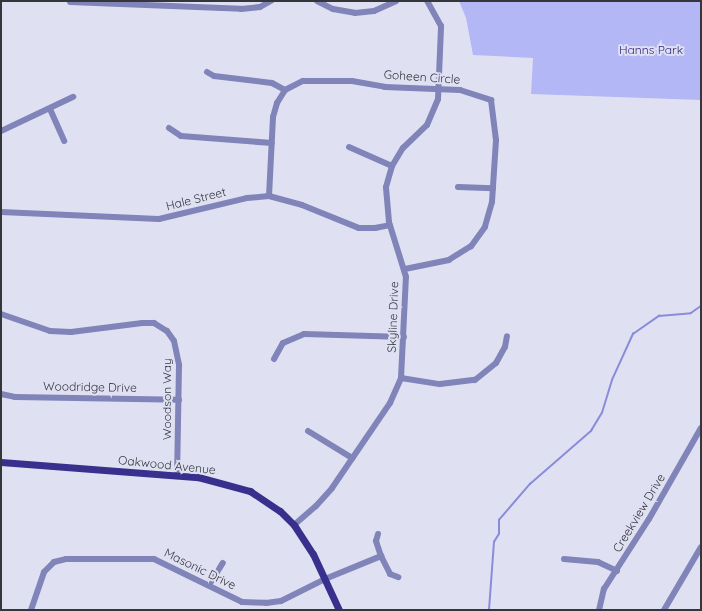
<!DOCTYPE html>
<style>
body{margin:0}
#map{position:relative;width:702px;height:611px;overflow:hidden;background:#dfe1f3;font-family:Quicksand,sans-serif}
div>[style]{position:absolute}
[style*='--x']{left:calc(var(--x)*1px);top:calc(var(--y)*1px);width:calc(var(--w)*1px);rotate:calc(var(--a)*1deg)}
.green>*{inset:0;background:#b4b7f6}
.stream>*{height:1.5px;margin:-0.75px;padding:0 0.75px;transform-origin:0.75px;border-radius:0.75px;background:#8a8cda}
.minor>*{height:6px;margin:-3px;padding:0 3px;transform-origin:3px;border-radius:3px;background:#8184b8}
.major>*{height:7px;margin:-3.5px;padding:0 3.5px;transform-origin:3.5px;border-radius:3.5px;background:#392f8c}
span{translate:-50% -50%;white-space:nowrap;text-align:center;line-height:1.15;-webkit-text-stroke:4px #dfe1f3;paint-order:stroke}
.park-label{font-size:12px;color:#322681}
.street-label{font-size:12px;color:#35353c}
.frame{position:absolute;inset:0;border:2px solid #35353c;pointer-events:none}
</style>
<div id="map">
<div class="green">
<div style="clip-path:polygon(459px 1px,701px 1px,701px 100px,531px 94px,533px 58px,473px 55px,466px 18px)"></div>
</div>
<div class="stream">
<div style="--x:489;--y:610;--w:68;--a:-85.8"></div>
<div style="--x:494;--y:542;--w:9;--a:-58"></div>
<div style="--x:499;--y:534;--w:14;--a:-90"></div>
<div style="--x:499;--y:520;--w:48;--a:-49.3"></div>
<div style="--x:530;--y:484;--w:81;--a:-41"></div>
<div style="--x:591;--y:431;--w:21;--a:-59"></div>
<div style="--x:602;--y:413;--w:34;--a:-73"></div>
<div style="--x:612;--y:380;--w:51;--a:-65.5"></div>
<div style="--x:633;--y:334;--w:32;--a:-35"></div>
<div style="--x:659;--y:316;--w:32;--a:-5"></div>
<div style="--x:691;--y:313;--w:12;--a:-35"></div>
</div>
<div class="minor">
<div style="--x:317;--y:1;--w:18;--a:27"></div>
<div style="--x:333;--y:9;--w:22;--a:10"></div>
<div style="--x:355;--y:13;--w:19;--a:-6"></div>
<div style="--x:374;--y:11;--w:24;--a:-24"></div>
<div style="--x:70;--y:2;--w:171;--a:2.3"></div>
<div style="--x:241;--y:9;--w:19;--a:-6"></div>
<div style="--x:260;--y:7;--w:13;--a:-29"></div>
<div style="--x:207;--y:72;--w:8;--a:30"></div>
<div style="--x:214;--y:76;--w:58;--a:6.9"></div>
<div style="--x:272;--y:83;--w:15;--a:28"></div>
<div style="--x:50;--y:109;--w:35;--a:66"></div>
<div style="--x:169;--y:128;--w:14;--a:34"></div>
<div style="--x:181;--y:136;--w:91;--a:4.4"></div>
<div style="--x:1;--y:131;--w:80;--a:-25.3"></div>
<div style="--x:349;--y:147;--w:47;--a:23.8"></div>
<div style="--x:458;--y:187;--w:35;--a:2"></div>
<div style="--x:269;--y:196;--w:79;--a:-87.1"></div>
<div style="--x:273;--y:117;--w:15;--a:-74"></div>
<div style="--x:277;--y:103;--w:15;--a:-58"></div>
<div style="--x:285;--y:90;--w:20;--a:-27"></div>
<div style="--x:303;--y:81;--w:49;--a:0"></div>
<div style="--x:352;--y:81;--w:34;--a:10"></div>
<div style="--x:385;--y:87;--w:75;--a:2.3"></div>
<div style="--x:460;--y:90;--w:33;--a:18"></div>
<div style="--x:491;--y:100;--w:40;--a:82.9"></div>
<div style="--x:496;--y:140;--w:62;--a:93.7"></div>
<div style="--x:492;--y:202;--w:26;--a:106"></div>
<div style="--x:485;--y:227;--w:24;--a:126"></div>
<div style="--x:471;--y:246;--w:26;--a:148"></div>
<div style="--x:449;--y:260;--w:45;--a:168.4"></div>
<div style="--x:1;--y:212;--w:158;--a:2.5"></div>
<div style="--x:159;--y:219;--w:90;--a:-13.4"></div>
<div style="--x:247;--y:198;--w:22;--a:-5"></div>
<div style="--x:269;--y:196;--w:34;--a:15"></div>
<div style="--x:302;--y:205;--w:61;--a:22"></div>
<div style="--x:359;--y:228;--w:16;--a:0"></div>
<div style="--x:375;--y:228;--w:15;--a:-11"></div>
<div style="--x:1;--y:314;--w:52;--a:19.1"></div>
<div style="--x:50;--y:331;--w:21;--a:3"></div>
<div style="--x:71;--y:332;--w:72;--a:-7.2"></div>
<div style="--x:142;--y:323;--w:12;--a:0"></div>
<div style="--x:154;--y:323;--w:15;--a:32"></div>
<div style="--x:167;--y:331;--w:12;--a:55"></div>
<div style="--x:174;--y:341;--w:25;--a:78"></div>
<div style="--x:179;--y:365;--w:110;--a:91"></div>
<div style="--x:274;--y:359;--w:18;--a:-61"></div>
<div style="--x:283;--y:343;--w:23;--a:-23"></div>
<div style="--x:304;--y:334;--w:100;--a:1.7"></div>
<div style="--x:401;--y:378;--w:39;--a:9"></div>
<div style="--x:440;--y:384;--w:35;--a:-7"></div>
<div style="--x:475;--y:380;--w:27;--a:-39"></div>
<div style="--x:496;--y:363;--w:18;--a:-61"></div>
<div style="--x:505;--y:347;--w:11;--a:-80"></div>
<div style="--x:1;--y:394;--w:14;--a:12"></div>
<div style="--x:15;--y:397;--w:164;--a:1"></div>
<div style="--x:308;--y:431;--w:52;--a:31.5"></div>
<div style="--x:294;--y:525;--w:29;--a:-41"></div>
<div style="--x:316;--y:506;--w:24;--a:-48"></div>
<div style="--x:332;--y:488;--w:103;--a:-55.7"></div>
<div style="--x:390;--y:403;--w:27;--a:-66"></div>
<div style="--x:401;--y:378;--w:101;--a:-87.2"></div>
<div style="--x:406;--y:277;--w:58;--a:-107.2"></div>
<div style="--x:389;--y:222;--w:35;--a:-95"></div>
<div style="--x:386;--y:187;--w:22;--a:-74"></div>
<div style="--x:392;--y:166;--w:21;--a:-59"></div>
<div style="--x:403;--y:148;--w:33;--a:-44"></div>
<div style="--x:427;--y:125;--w:28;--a:-67"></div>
<div style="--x:438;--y:99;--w:73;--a:-87.6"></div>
<div style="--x:441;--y:26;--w:29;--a:-119"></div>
<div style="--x:378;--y:534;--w:7;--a:106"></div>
<div style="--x:376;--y:541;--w:16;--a:72"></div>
<div style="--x:381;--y:556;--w:20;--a:63"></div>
<div style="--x:390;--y:574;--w:9;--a:21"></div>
<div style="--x:564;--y:559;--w:34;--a:5"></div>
<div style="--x:598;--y:562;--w:21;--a:25"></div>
<div style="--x:209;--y:585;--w:26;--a:-58"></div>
<div style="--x:31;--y:610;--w:40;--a:-71.1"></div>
<div style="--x:44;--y:572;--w:14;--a:-45"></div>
<div style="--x:54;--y:562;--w:12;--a:-14"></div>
<div style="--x:66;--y:559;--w:88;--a:0"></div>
<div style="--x:154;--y:559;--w:98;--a:26"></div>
<div style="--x:242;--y:602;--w:24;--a:2"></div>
<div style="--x:266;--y:603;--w:15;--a:-8"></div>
<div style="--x:281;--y:601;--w:49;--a:-26.6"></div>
<div style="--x:325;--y:579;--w:61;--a:-22.3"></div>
<div style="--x:599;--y:610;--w:22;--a:-77"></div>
<div style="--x:604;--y:589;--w:83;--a:-57.3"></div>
<div style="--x:649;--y:519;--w:105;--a:-60.3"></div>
<div style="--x:664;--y:610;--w:73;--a:-59.6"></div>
</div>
<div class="major">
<div style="--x:1;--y:462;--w:198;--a:4.4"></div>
<div style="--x:198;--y:477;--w:54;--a:15.1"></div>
<div style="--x:250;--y:491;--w:36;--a:34"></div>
<div style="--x:280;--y:511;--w:20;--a:45"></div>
<div style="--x:294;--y:525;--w:35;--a:57"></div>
<div style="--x:313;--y:554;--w:62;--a:65.1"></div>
</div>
<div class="park-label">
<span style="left:651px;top:50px">Hanns Park</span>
</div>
<div class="street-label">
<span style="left:422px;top:77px;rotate:4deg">Goheen Circle</span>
<span style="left:196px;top:199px;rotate:-14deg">Hale Street</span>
<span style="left:393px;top:317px;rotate:-88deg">Skyline Drive</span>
<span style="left:90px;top:387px;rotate:1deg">Woodridge Drive</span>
<span style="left:167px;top:399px;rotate:-90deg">Woodson Way</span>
<span style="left:167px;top:465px;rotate:6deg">Oakwood Avenue</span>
<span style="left:639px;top:513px;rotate:-59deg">Creekview Drive</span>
<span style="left:200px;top:569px;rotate:26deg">Masonic Drive</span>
</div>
<div class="frame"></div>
</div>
